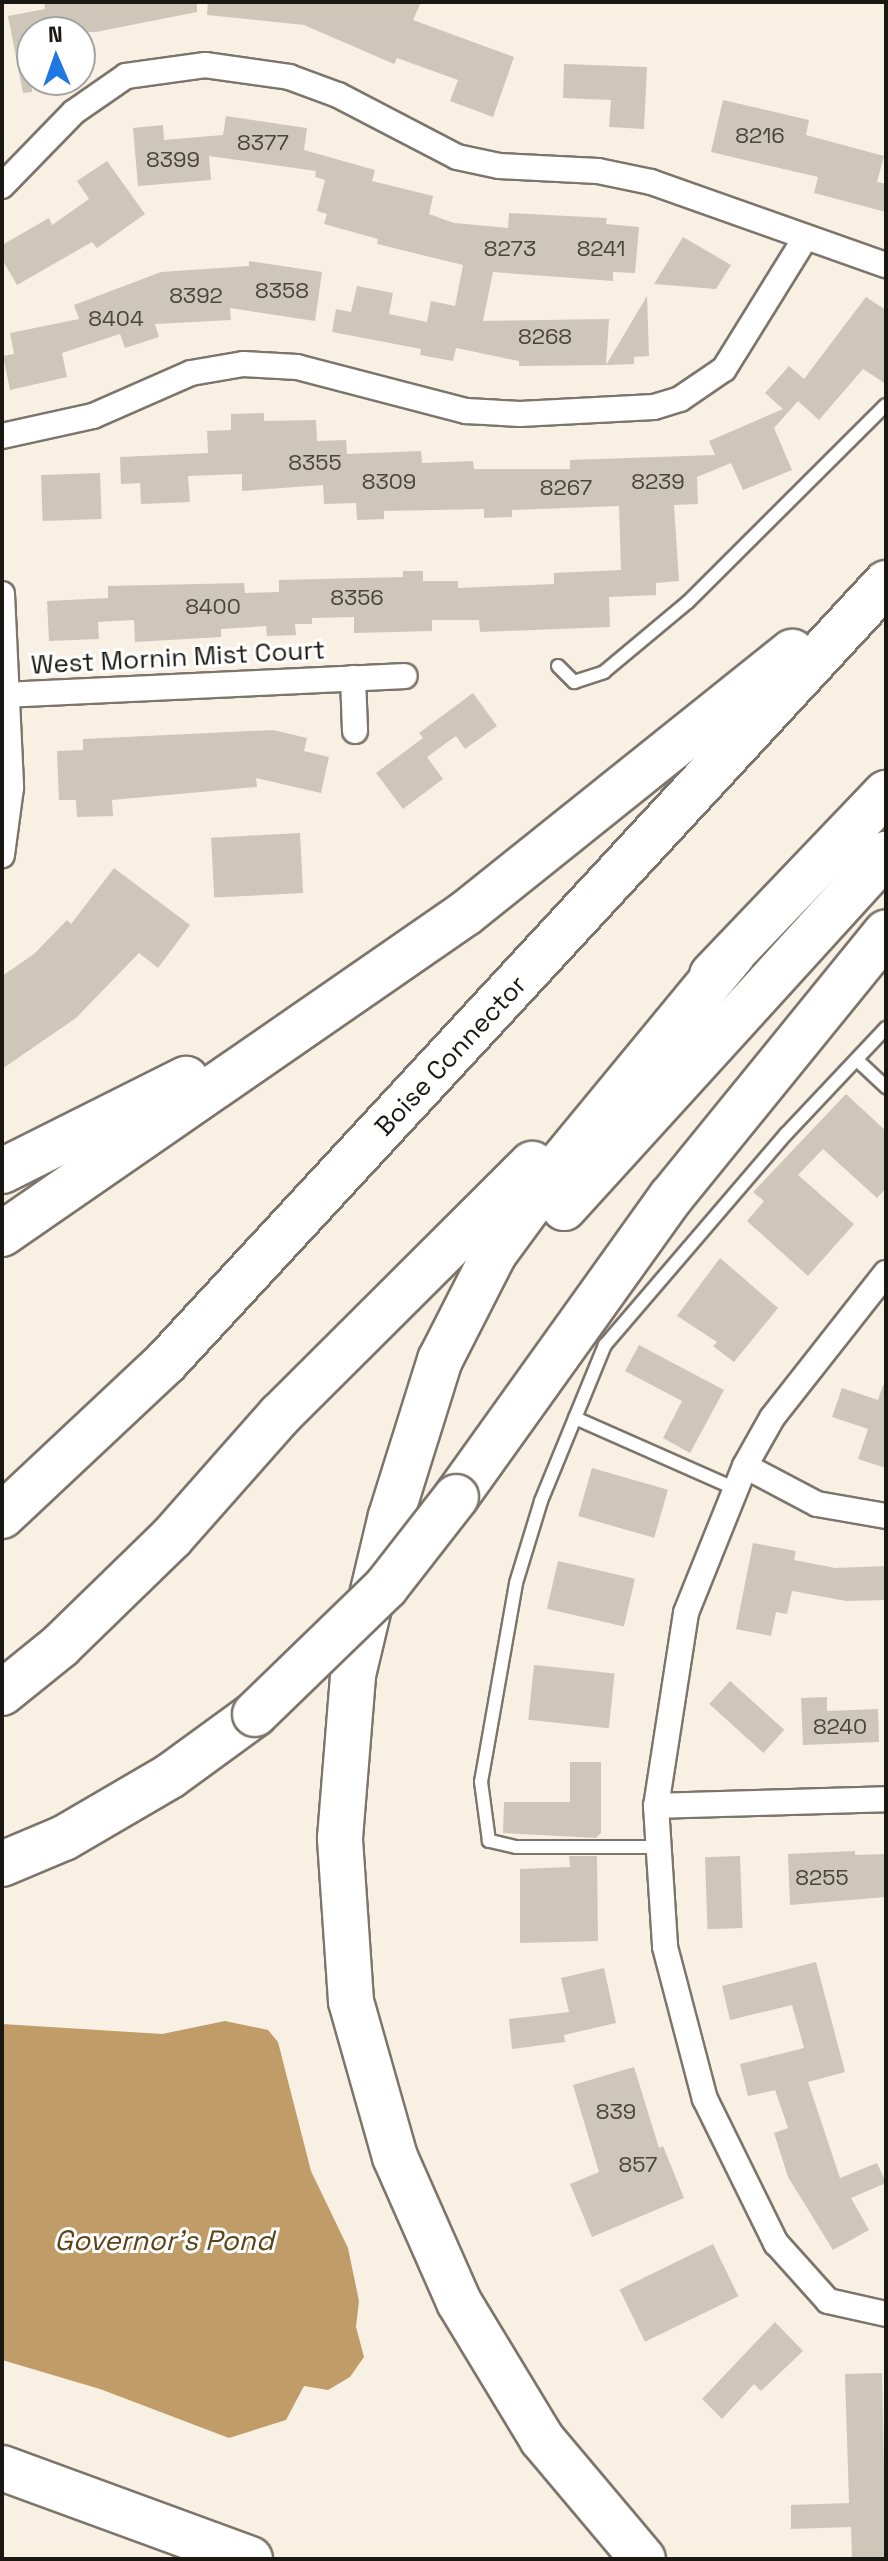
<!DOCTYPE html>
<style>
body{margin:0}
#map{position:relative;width:888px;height:2561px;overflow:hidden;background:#f9f0e4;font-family:"Space Grotesk",sans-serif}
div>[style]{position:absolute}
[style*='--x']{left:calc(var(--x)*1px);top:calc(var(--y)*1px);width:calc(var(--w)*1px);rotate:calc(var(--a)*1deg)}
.water>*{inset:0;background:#c09c68}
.building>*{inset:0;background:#cfc6ba;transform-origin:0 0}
.roads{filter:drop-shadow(2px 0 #7d756b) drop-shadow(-2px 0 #7d756b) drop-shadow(0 2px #7d756b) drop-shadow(0 -2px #7d756b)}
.lane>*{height:12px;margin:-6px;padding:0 6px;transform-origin:6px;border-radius:6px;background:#fff}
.street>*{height:24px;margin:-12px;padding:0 12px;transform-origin:12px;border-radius:12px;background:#fff}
.highway>*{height:44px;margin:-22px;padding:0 22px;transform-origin:22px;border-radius:22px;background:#fff}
.bridges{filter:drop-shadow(2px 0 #7d756b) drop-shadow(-2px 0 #7d756b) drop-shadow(0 2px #7d756b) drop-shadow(0 -2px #7d756b)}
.highway-bridge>*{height:44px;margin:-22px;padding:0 22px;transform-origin:22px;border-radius:22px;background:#fff}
span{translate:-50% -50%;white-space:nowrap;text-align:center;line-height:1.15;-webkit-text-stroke:6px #fff;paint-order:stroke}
.number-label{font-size:22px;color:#48443e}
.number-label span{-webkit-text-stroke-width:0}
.street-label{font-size:26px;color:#1b1814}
.water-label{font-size:28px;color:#5c4219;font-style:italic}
.frame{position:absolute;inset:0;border:4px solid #1b1814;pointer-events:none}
.north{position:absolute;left:16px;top:16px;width:80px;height:80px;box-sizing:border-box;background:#fff;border:2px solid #a4a3a1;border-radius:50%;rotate:358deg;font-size:22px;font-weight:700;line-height:32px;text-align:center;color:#1b1814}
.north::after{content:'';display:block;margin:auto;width:28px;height:36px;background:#1f78e2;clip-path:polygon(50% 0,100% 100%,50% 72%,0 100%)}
</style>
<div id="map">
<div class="water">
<div style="clip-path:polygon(225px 2021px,268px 2030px,278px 2042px,311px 2171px,348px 2248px,359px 2301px,356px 2327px,364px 2357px,350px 2377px,328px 2390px,304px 2386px,286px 2420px,229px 2438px,100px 2389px,2px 2360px,2px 2024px,162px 2034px)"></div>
</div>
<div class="building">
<div style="clip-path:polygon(44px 2px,197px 2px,197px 12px,96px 32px,32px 32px,32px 92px,23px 93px,8px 16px,45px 9px)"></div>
<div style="clip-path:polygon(208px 2px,421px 2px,413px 20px,514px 57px,493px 117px,450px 101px,458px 80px,397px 58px,394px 64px,304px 25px,207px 15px)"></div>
<div style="clip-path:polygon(564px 64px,647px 67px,644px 129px,609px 127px,611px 100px,563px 98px)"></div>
<div style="clip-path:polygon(723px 100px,809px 120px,806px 135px,884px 156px,877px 182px,886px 184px,886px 212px,814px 193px,818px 177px,711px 152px)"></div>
<div style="clip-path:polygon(226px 116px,307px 128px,304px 150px,375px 170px,372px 181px,433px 196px,429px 214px,454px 223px,508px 228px,509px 213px,607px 218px,606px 224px,639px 227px,635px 273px,613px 272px,613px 281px,493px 272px,483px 321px,609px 319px,606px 365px,519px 366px,519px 361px,456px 348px,453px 361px,420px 355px,421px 349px,332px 332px,336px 309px,351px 312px,357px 286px,393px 293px,389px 314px,427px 322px,431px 301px,455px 306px,463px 265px,377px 244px,378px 239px,324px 224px,327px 214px,317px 211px,325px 180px,315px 177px,316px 171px,209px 156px,211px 180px,138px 186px,133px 128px,163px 125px,164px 140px,223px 135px)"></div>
<div style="clip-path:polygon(107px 161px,145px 214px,97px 248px,92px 242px,17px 285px,2px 259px,2px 245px,49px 218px,52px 225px,89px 199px,77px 181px)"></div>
<div style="clip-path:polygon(683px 237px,731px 265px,716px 289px,654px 284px)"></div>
<div style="clip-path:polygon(249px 261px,322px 272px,315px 321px,230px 308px,231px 320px,155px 324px,159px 337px,125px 348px,120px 334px,62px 353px,67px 377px,10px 390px,3px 356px,14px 354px,10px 333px,79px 319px,74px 305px,161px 272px,249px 266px)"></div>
<div style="clip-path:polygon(647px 296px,649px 356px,634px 357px,634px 364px,606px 365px)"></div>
<div style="clip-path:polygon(866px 297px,886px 310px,886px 384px,863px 369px,819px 420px,798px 401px,774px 428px,792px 470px,743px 490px,731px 463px,697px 477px,698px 504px,674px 505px,679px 581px,656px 583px,656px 595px,609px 597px,610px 627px,480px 632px,479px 620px,432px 620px,432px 631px,354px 633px,354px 617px,312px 618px,312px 624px,295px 624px,296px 635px,267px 636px,266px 626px,221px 629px,221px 637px,135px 642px,134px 620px,98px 622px,99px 639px,49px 641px,47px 601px,108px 598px,108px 586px,244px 583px,245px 593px,279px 592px,279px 580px,403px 577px,403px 571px,423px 571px,423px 581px,458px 581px,458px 588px,554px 584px,554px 573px,621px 570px,619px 506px,512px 510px,512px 517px,484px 518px,484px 509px,384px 511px,384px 519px,357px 520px,356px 503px,324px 504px,323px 485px,242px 491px,242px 474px,188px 476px,190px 502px,141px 504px,140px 483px,121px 484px,120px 457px,208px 453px,207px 431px,231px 430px,231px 414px,264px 413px,264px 421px,316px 420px,317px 441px,346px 440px,347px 454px,421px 451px,422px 463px,473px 461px,474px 469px,570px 469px,570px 460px,715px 455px,709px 441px,783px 409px,765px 393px,789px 366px,804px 379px)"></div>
<div style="left:100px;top:473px;width:46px;height:59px;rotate:88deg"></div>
<div style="clip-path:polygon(473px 693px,497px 726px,465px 749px,456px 736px,427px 757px,443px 779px,403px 809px,376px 773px,423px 738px,419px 733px)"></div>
<div style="clip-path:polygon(273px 730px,307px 738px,304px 751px,329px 757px,321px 793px,256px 778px,257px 787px,112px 800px,113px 816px,77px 817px,76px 800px,59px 800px,57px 751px,83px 750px,83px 739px)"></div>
<div style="left:300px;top:833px;width:60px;height:89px;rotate:87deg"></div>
<div style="clip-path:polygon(114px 868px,190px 925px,158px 968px,139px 953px,76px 1018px,2px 1069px,2px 976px,34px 954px,67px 920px,71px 924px)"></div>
<div style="clip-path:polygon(846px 1094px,886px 1131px,886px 1188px,877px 1198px,823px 1149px,798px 1175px,854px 1224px,808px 1276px,747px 1221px,764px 1201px,753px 1192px)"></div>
<div style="clip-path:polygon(720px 1258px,778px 1308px,734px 1362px,713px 1346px,717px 1342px,677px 1316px)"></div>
<div style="clip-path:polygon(639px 1345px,724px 1390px,690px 1453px,663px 1438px,682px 1401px,625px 1371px)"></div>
<div style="clip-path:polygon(883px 1385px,886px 1385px,886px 1468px,858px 1459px,868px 1429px,832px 1417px,842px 1388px,878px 1400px)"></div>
<div style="left:592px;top:1468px;width:79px;height:50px;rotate:16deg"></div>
<div style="clip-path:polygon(753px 1543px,796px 1551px,794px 1560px,835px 1568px,886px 1566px,886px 1600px,846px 1601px,792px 1591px,787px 1614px,776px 1612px,771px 1636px,736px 1629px)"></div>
<div style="left:558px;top:1561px;width:79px;height:49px;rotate:13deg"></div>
<div style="left:534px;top:1665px;width:81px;height:55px;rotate:6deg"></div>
<div style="left:730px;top:1681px;width:73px;height:31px;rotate:42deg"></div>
<div style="clip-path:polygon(827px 1697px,827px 1711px,878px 1709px,879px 1742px,803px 1745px,801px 1698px)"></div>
<div style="clip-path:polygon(570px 1762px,601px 1762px,601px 1833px,596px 1838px,503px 1833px,504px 1802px,570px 1802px)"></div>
<div style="clip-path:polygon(855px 1851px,855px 1855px,886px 1854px,886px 1897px,790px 1905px,788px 1854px)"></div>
<div style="clip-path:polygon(569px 1856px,597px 1856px,598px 1941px,520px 1943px,520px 1869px,570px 1867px)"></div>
<div style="left:740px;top:1856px;width:72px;height:35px;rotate:88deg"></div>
<div style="clip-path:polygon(816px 1962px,845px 2072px,808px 2082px,840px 2178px,877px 2163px,886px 2183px,851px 2198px,869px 2230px,833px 2250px,788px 2177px,774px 2133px,788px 2128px,775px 2090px,748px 2096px,740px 2064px,804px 2048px,792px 2005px,730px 2020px,722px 1986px)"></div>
<div style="clip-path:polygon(604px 1968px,616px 2023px,564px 2035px,565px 2042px,512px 2049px,509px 2019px,569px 2012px,561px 1978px)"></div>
<div style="clip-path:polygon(634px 2067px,659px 2148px,663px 2146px,684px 2198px,592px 2237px,570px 2184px,599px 2172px,573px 2085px)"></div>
<div style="left:713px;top:2244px;width:58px;height:104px;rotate:64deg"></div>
<div style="clip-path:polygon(775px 2322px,803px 2351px,761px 2391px,754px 2384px,722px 2419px,702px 2399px)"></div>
<div style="clip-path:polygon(882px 2373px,886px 2559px,852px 2559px,851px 2527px,791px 2529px,791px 2505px,849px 2503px,845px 2374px)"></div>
</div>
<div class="roads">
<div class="lane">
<div style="--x:558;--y:666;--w:23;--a:45"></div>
<div style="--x:574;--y:682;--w:32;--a:-18"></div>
<div style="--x:604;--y:672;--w:109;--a:-39.8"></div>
<div style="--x:688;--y:602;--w:279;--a:-44.9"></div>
<div style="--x:857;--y:1060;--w:40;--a:43"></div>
<div style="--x:575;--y:1418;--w:176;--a:23.8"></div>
<div style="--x:659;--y:1847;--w:143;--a:180"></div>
<div style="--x:516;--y:1847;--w:28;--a:-167"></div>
<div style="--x:489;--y:1841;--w:60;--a:-97.7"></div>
<div style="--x:481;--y:1782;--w:202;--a:-80"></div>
<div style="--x:516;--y:1583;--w:86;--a:-73"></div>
<div style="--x:541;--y:1501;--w:169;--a:-67.7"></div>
<div style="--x:605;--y:1345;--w:278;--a:-49.4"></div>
<div style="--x:786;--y:1134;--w:146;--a:-46.7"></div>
</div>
<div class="street">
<div style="--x:2;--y:186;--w:103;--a:-45.8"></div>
<div style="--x:74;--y:112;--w:63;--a:-34.7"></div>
<div style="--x:126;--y:76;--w:80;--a:-7.9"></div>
<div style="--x:205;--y:65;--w:85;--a:8.1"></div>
<div style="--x:289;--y:77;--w:52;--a:20.2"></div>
<div style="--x:338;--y:95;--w:134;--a:27.5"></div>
<div style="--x:457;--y:157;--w:43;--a:12.1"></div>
<div style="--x:499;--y:166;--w:99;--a:2.9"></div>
<div style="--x:598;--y:171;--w:54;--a:11.7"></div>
<div style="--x:651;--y:182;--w:249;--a:19.5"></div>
<div style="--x:2;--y:436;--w:93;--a:-12.4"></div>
<div style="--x:93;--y:416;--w:107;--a:-23.7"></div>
<div style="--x:191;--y:373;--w:53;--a:-9.8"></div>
<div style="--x:243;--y:364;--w:54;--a:3.2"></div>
<div style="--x:297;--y:367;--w:175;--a:14.6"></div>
<div style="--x:466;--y:411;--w:54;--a:3.2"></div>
<div style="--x:520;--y:414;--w:134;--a:-3"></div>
<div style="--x:654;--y:407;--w:27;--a:-17"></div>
<div style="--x:680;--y:399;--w:53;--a:-34.3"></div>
<div style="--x:724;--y:369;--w:155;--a:-58.2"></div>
<div style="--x:2;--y:594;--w:194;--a:87.3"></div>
<div style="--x:11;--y:788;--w:68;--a:97.7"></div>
<div style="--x:353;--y:678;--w:53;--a:87.8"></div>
<div style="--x:2;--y:695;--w:403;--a:-2.7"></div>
<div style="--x:886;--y:1273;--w:184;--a:128.2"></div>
<div style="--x:772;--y:1418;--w:55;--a:119.4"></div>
<div style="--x:745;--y:1466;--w:158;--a:111.9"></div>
<div style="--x:686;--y:1613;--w:195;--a:98.8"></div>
<div style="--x:656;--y:1806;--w:141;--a:86.3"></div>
<div style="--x:665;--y:1947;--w:157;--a:75.3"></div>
<div style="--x:705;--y:2099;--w:161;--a:63.8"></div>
<div style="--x:776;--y:2243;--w:78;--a:48.1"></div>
<div style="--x:828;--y:2301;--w:59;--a:12.6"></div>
<div style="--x:745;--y:1466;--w:81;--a:27.8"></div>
<div style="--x:817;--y:1504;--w:70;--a:9.9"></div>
<div style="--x:656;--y:1806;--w:230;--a:-1.7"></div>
</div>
<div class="highway">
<div style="--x:712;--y:975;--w:252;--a:-46.3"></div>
<div style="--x:2;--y:1171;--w:206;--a:-26.6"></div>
<div style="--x:564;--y:1208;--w:479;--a:-47.7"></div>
<div style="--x:2;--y:1234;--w:564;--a:-34.68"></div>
<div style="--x:466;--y:913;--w:418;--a:-38.7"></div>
<div style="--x:456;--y:1497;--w:369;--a:-54.4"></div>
<div style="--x:671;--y:1197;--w:341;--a:-50.9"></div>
<div style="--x:2;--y:1516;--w:225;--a:-43.2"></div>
<div style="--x:166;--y:1362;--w:1061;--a:-47.25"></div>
<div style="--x:2;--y:1693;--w:75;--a:-39"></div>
<div style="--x:60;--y:1646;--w:156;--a:-44.2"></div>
<div style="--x:172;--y:1537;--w:163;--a:-48.5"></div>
<div style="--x:280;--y:1415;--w:356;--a:-44.9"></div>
<div style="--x:2;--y:1864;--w:67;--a:-22.8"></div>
<div style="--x:64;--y:1838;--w:123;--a:-30.3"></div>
<div style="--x:170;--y:1776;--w:105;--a:-36.1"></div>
<div style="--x:2;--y:2468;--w:264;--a:20.1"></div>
<div style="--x:643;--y:2559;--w:157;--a:-130.1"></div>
<div style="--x:542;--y:2439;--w:160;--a:-121.2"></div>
<div style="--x:459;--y:2302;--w:158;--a:-113.8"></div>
<div style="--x:395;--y:2157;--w:162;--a:-105.8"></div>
<div style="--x:351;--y:2001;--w:163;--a:-93.9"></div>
<div style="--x:340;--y:1838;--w:164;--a:-85.4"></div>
<div style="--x:353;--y:1675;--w:163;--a:-76.6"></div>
<div style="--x:391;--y:1516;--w:164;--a:-72.6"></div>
<div style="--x:440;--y:1360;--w:119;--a:-63"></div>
<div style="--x:494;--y:1254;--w:112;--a:-53.7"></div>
<div style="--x:560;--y:1164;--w:271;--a:-50.5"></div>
</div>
</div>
<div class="bridges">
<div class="highway-bridge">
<div style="--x:255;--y:1714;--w:182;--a:-44.1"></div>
<div style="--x:386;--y:1587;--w:114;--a:-52.1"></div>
</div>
</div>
<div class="number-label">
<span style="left:760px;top:136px">8216</span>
<span style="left:263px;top:143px">8377</span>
<span style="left:173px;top:160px">8399</span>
<span style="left:510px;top:249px">8273</span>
<span style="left:601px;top:249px">8241</span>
<span style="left:282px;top:291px">8358</span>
<span style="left:196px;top:296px">8392</span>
<span style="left:116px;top:319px">8404</span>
<span style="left:545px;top:337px">8268</span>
<span style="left:315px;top:463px">8355</span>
<span style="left:389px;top:482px">8309</span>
<span style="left:658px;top:482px">8239</span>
<span style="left:566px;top:488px">8267</span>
<span style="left:357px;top:598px">8356</span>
<span style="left:213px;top:607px">8400</span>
<span style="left:840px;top:1727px">8240</span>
<span style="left:822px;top:1878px">8255</span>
<span style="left:616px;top:2112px">839</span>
<span style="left:638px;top:2165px">857</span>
</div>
<div class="street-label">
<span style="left:178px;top:658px;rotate:-3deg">West Mornin Mist Court</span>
<span style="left:451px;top:1056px;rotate:-47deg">Boise Connector</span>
</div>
<div class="water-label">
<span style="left:164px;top:2240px">Governor's Pond</span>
</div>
<div class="frame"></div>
<div class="north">N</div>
</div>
